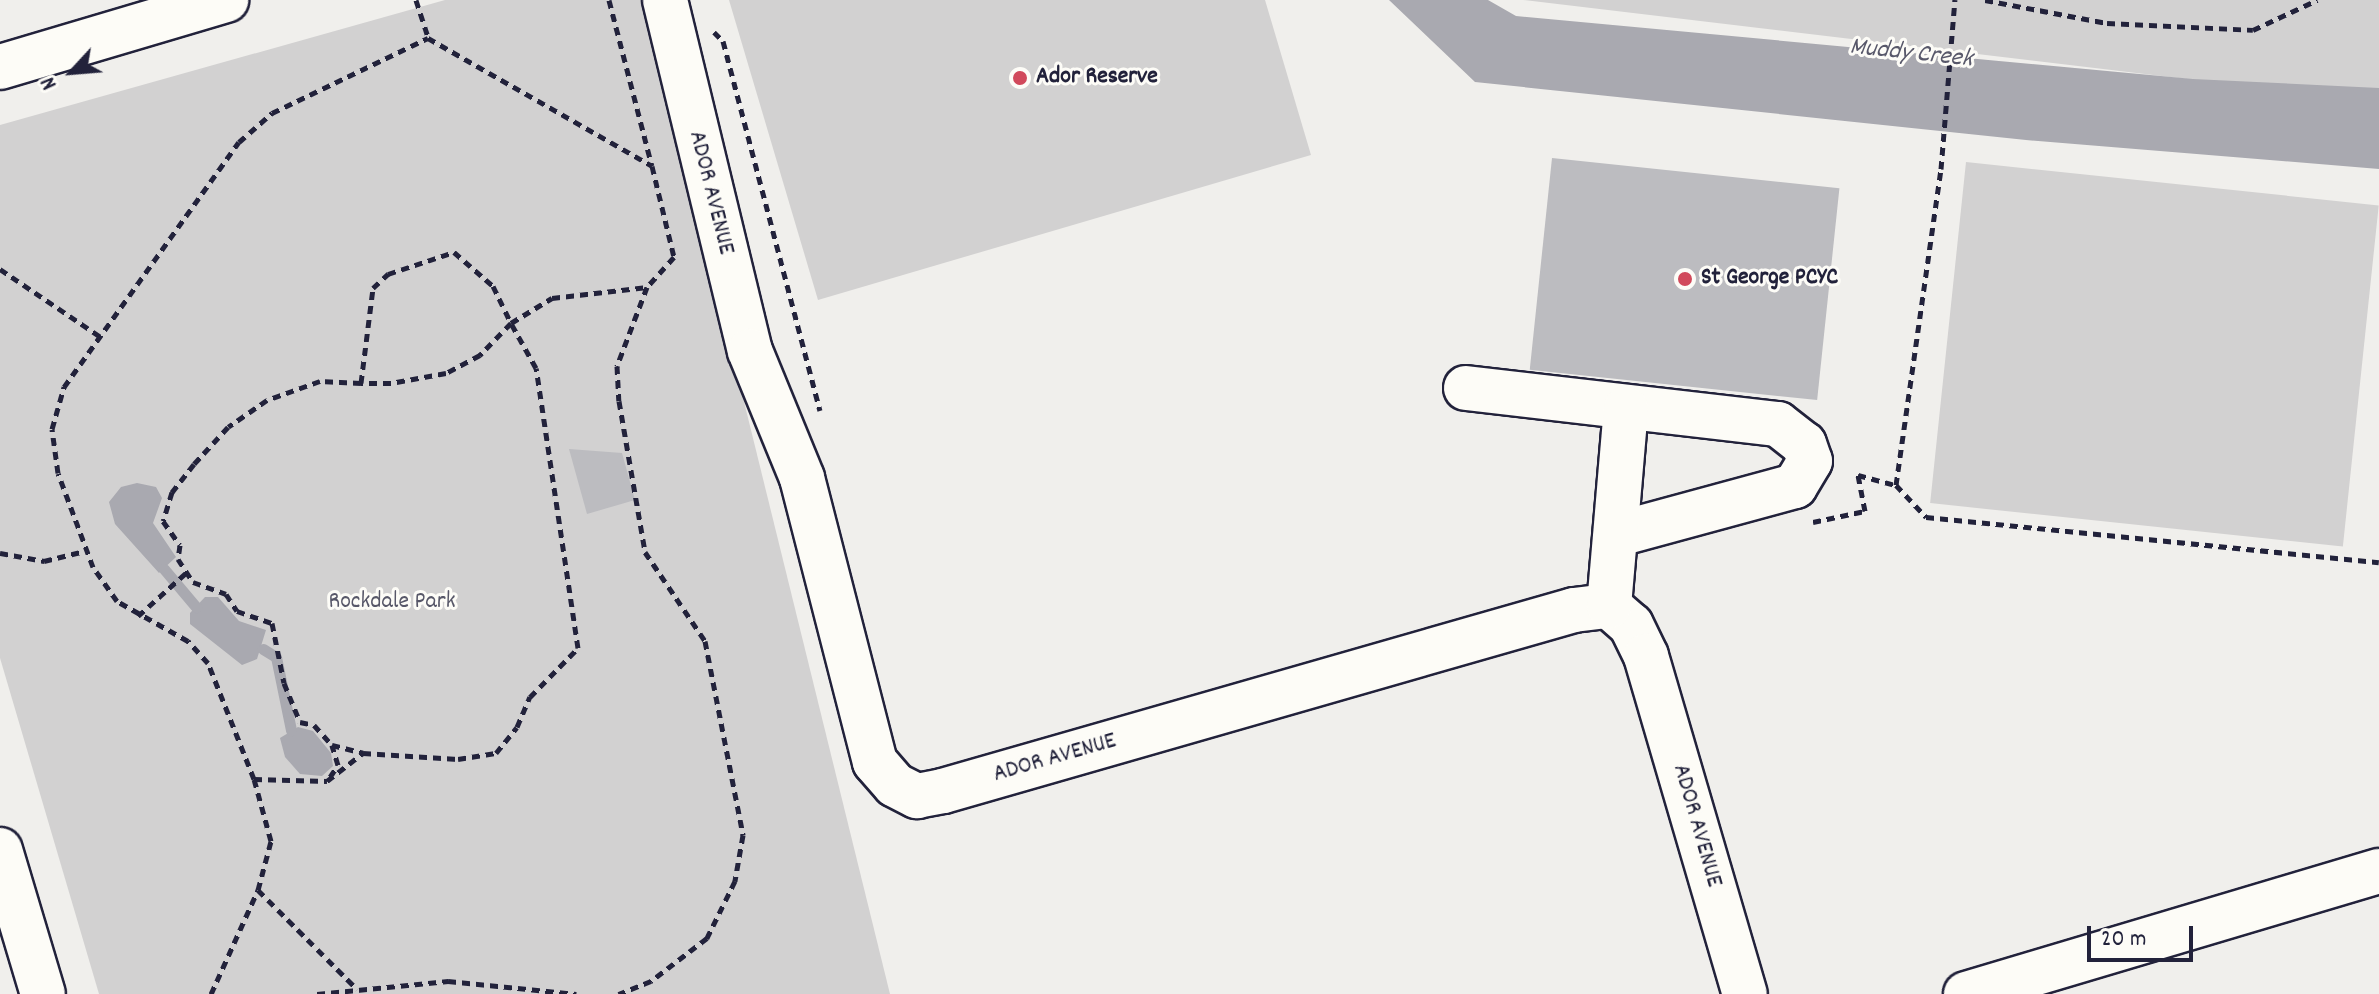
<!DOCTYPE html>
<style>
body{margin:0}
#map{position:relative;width:2379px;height:994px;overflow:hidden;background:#f0efec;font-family:Dekko,sans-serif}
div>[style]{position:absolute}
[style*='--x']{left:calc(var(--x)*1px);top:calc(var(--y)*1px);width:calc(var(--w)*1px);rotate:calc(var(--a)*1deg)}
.green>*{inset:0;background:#d2d1d1;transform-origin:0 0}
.water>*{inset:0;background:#a9a9b0}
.stream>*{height:11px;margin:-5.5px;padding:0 5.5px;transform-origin:5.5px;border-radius:5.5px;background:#a9a9b0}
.building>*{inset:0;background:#bcbcc0;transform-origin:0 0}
.path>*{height:5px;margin-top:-2.5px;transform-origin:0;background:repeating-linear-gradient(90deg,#22223b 0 8px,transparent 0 14px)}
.roads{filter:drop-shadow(2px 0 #22223b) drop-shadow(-2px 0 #22223b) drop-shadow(0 2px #22223b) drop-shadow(0 -2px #22223b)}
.minor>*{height:44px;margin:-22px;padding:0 22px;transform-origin:22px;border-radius:22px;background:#fdfcf7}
.major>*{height:44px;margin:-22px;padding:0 22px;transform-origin:22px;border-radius:22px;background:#fdfcf7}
.dots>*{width:22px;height:22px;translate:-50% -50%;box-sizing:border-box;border:4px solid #fdfcf7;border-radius:50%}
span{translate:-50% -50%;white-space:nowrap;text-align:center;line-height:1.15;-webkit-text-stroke:6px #fdfcf7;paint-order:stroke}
.poi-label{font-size:24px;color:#22223b;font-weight:700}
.left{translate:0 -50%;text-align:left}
.street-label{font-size:24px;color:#22223b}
.park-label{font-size:24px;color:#575768}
.water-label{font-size:26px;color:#58586a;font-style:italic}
.north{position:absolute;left:32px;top:32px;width:80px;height:80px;-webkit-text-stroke:6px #fdfcf7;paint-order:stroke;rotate:244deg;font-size:22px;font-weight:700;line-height:32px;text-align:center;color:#22223b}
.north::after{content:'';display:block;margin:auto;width:28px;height:36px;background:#22223b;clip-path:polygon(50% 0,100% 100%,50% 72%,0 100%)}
.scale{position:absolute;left:2087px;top:926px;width:106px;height:36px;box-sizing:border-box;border:4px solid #22223b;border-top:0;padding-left:10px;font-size:24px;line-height:28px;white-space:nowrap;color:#22223b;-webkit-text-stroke:6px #fdfcf7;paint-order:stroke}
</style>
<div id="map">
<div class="green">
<div style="clip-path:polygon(445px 0,645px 0,890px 994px,99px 994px,0 658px,0 125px)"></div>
<div style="clip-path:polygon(729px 0,1265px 0,1311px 155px,818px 300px)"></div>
<div style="clip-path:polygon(1523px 0,2379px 0,2379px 89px,2195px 80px)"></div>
<div style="left:1966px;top:162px;width:415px;height:343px;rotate:6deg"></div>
</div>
<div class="water">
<div style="clip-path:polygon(1389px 0,1488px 0,1516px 16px,2193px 79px,2379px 88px,2379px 169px,2026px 140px,1475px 82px)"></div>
<div style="clip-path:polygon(137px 483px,156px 487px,162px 498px,153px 523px,176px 557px,159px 573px,115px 524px,109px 502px,121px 487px)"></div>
<div style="clip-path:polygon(205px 597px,218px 597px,239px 621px,266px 630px,257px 659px,242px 665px,190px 624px,190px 613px)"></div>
<div style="clip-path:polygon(298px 727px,313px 731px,331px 753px,333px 766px,322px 776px,300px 774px,285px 757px,280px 738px)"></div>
</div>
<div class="stream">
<div style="--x:164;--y:569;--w:50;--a:49.9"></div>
<div style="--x:263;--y:649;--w:15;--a:32"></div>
<div style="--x:276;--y:657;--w:75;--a:78.4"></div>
</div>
<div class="building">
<div style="left:1552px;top:158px;width:289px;height:213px;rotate:6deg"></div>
<div style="clip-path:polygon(569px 449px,622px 453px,635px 500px,587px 514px)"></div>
</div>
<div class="path">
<div style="--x:416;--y:0;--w:40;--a:72"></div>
<div style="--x:609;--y:0;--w:171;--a:75.5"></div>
<div style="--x:1985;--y:0;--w:124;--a:10.7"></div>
<div style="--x:2107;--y:23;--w:146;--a:2.7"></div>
<div style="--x:2253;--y:30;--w:71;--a:-25.1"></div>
<div style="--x:714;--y:32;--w:13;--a:45"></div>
<div style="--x:723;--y:41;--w:382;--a:75.3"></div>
<div style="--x:0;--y:269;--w:122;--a:34"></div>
<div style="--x:361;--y:383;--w:96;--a:-82.8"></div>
<div style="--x:373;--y:288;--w:21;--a:-43"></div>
<div style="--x:388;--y:274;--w:70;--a:-18.4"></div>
<div style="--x:454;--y:252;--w:52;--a:41.1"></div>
<div style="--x:493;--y:286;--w:41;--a:64.1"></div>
<div style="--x:511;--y:323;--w:45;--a:134.1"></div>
<div style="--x:480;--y:355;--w:38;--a:152"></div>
<div style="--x:446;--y:373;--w:56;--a:169.7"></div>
<div style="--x:391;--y:383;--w:30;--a:180"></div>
<div style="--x:361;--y:383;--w:41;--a:-177.2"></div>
<div style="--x:320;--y:381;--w:56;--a:160.3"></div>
<div style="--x:267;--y:400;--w:47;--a:145.3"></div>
<div style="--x:228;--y:427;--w:50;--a:132.6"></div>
<div style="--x:194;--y:464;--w:36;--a:128"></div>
<div style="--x:172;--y:492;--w:30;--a:107"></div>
<div style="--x:163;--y:521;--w:29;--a:55"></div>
<div style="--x:180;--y:545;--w:14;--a:98"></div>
<div style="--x:178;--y:559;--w:27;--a:57"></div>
<div style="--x:193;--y:582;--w:35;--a:20"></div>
<div style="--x:226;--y:594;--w:20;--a:57"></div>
<div style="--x:237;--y:611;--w:37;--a:19"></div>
<div style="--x:272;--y:623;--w:61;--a:78.7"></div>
<div style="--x:284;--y:683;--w:42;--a:67.7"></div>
<div style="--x:300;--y:722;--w:14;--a:12"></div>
<div style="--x:314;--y:725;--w:27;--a:48"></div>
<div style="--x:332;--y:745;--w:32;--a:14"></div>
<div style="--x:1896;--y:485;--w:44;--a:46.8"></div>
<div style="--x:1926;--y:517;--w:455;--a:5.7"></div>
<div style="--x:1813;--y:522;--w:53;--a:-11.9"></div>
<div style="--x:1865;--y:511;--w:37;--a:-101"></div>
<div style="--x:1858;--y:475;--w:39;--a:15"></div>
<div style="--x:1896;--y:485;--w:319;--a:-81.9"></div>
<div style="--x:1941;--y:169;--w:170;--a:-85.3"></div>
<div style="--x:0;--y:553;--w:45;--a:10.3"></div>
<div style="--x:44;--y:561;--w:42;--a:-13.7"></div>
<div style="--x:138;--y:616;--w:66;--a:-41.9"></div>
<div style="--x:330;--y:777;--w:14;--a:-56"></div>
<div style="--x:338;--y:765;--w:21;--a:-107"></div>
<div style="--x:254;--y:779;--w:73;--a:1.6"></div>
<div style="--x:327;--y:781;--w:46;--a:-37.9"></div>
<div style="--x:363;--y:753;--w:95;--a:3.6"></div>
<div style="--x:458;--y:759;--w:38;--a:-9"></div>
<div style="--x:496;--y:753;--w:33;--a:-51"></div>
<div style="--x:517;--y:727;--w:33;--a:-67"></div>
<div style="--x:530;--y:697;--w:69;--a:-45.6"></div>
<div style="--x:578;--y:648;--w:283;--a:-98.5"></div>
<div style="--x:536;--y:368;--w:51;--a:-119.1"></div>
<div style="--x:511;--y:323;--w:48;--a:-31.4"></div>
<div style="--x:552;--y:298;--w:96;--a:-6.6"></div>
<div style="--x:258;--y:890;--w:140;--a:45"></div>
<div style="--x:211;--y:994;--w:114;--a:-65.7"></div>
<div style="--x:258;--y:890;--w:51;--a:-75.1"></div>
<div style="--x:271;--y:841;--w:64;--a:-105.3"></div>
<div style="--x:254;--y:779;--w:125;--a:-111.6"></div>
<div style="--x:208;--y:663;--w:30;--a:-132"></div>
<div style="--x:188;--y:641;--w:81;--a:-150.6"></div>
<div style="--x:117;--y:601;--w:42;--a:-125.2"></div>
<div style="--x:93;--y:567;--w:100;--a:-110.4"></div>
<div style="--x:58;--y:473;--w:44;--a:-97.8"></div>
<div style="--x:52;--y:429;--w:44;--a:-74.1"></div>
<div style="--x:64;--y:387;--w:301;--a:-54.5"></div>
<div style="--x:239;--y:142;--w:44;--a:-41.3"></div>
<div style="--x:272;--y:113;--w:173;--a:-25.7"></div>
<div style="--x:428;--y:38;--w:258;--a:29.7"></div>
<div style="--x:652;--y:166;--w:94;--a:76.4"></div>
<div style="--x:674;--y:257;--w:40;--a:132"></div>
<div style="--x:647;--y:287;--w:85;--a:110.8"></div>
<div style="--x:617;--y:366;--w:35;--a:87"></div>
<div style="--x:619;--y:401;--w:153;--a:80.2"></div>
<div style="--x:645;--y:552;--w:107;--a:56"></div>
<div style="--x:705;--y:641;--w:198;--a:78.9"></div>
<div style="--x:743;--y:835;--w:47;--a:99.9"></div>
<div style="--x:735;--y:881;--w:64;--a:116.2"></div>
<div style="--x:707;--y:938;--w:71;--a:142.5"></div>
<div style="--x:651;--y:981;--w:35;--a:158"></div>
<div style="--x:317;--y:994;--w:132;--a:-5.7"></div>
<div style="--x:448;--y:981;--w:129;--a:5.8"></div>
</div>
<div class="roads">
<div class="minor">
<div style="--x:665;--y:0;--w:361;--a:76.4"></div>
<div style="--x:750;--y:351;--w:137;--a:67.7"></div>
<div style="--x:802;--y:478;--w:293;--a:75.6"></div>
<div style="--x:875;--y:762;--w:30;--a:49"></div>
<div style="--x:895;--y:785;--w:25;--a:27"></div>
<div style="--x:917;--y:796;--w:26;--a:-11"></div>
<div style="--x:943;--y:791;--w:656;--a:-16.01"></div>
<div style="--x:1574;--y:610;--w:35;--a:-7"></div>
<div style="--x:1609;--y:606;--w:29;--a:41"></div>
<div style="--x:1631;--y:625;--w:34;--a:64"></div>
<div style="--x:1646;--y:656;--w:352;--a:73.7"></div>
<div style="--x:1466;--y:388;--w:314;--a:6.6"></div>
<div style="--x:1778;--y:424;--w:33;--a:38"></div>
<div style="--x:1804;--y:444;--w:18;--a:71"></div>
<div style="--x:1810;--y:461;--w:29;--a:121"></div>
<div style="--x:1795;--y:486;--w:183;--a:164.8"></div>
<div style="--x:1609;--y:606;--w:198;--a:-85.1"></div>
<div style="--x:0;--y:850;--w:150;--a:73.4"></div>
<div style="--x:1966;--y:994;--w:431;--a:-16.6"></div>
</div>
<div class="major">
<div style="--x:0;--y:67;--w:236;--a:-16.5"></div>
</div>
</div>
<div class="dots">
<div style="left:1020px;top:78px;background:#d1495b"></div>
<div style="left:1685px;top:279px;background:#d1495b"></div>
</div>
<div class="poi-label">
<span class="left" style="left:1036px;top:78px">Ador Reserve</span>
<span class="left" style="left:1701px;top:279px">St George PCYC</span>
</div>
<div class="street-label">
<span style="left:710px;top:193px;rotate:76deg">ADOR AVENUE</span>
<span style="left:1055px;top:759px;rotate:-16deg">ADOR AVENUE</span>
<span style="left:1696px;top:826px;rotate:74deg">ADOR AVENUE</span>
</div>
<div class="park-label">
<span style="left:392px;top:603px">Rockdale Park</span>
</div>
<div class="water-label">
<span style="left:1911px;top:54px;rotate:6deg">Muddy Creek</span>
</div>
<div class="north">N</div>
<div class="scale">20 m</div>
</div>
